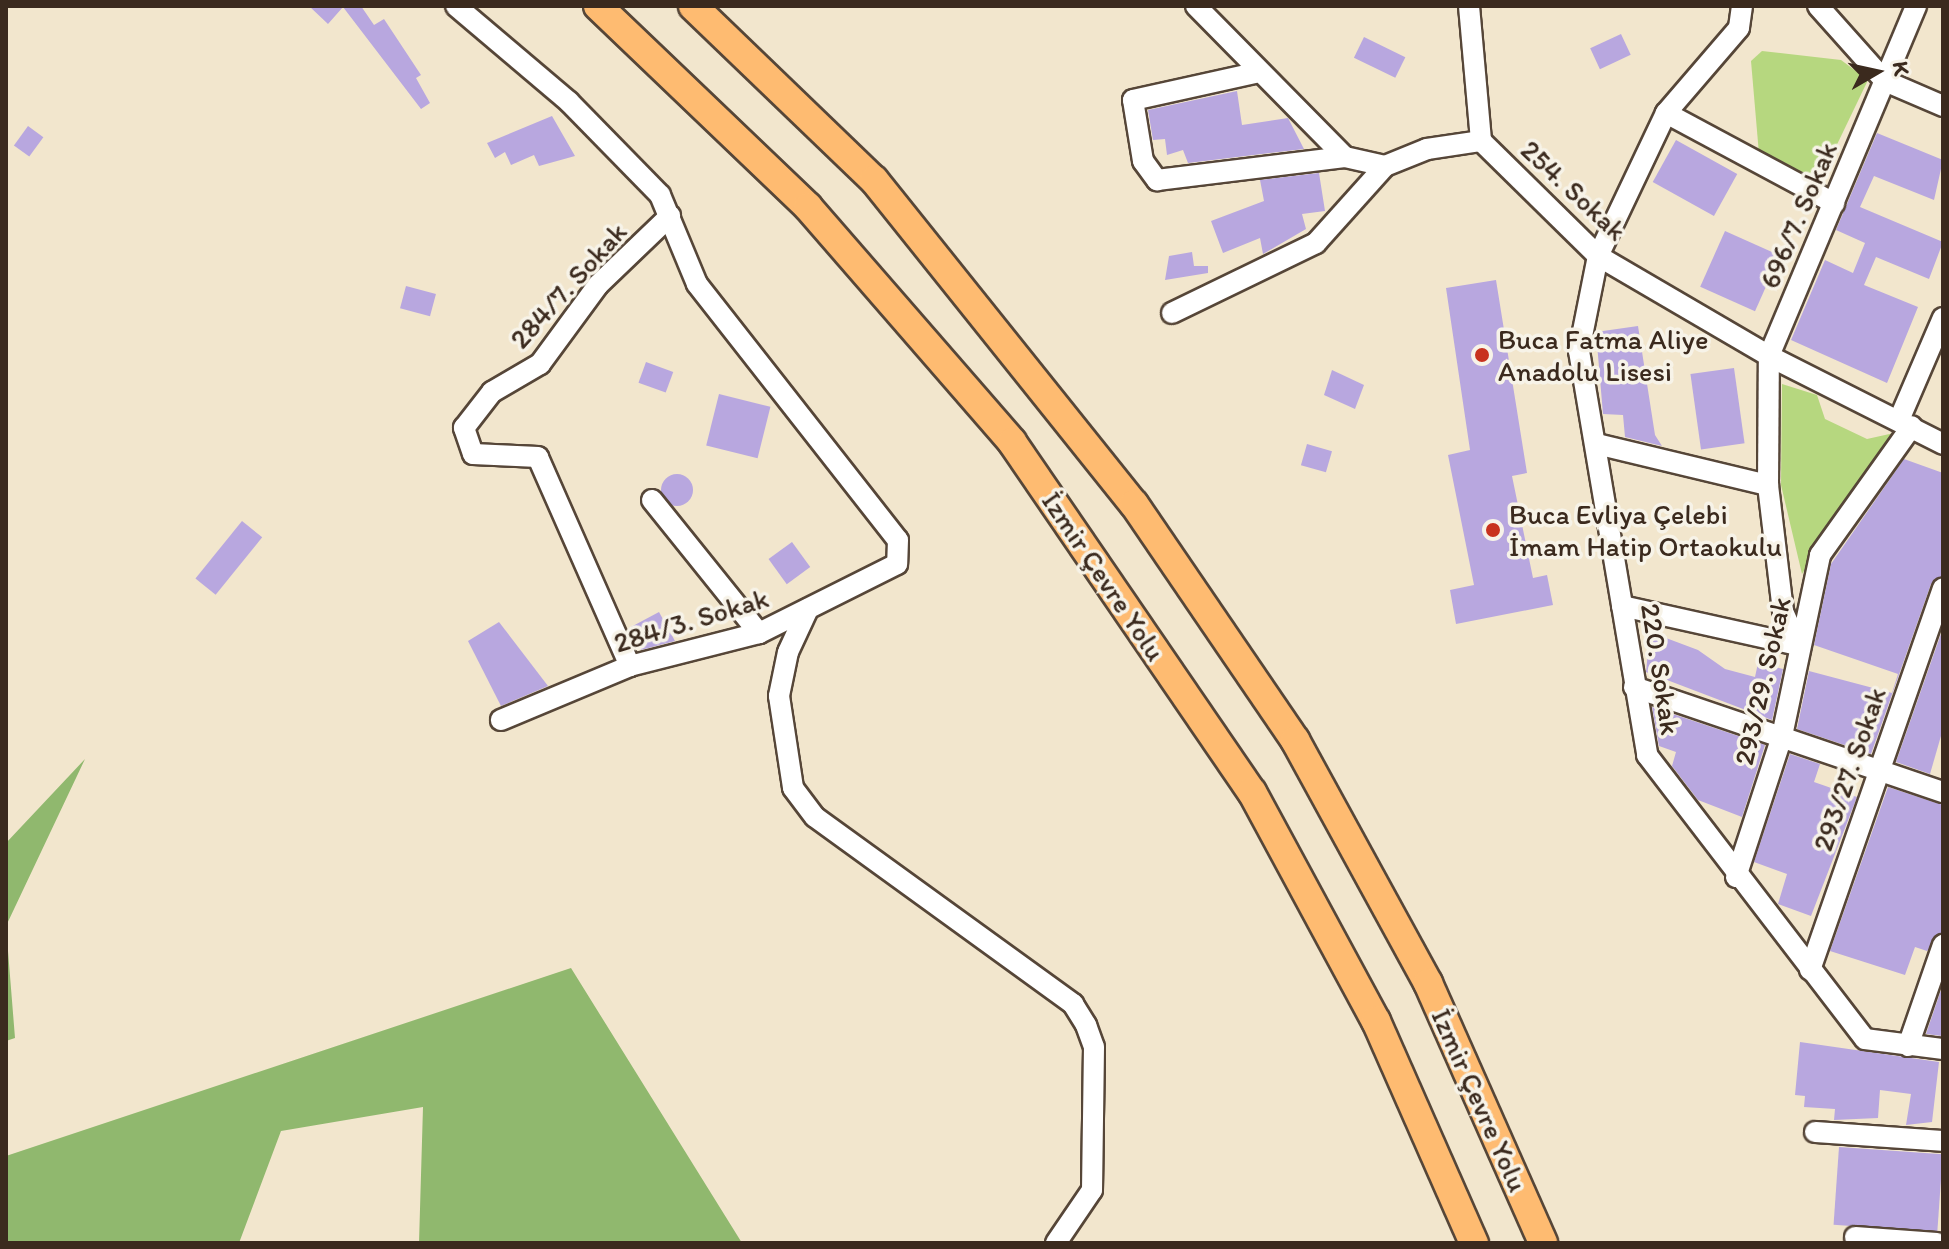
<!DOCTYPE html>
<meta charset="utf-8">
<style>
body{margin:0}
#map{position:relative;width:1949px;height:1249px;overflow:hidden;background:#f2e6cd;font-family:Itim,sans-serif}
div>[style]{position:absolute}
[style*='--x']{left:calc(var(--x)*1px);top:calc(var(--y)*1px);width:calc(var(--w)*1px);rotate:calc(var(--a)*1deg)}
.green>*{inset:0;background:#b6d77f}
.forest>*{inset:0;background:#90b86e}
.building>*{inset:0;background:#b8a7df;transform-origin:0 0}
.round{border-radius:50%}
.roads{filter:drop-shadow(2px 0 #564638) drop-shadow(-2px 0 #564638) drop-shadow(0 2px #564638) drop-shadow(0 -2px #564638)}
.minor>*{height:20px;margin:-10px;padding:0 10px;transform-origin:10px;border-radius:10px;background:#fff}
.highway>*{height:28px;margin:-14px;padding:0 14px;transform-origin:14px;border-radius:14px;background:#febb71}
.dots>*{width:22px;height:22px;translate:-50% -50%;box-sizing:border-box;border:4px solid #f7f3e8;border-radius:50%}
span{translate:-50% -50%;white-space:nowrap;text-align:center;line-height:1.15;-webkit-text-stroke:7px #f7f3e8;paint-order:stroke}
.street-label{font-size:28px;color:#3b2a1e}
.poi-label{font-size:28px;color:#3b2a1e}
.left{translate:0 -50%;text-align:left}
.frame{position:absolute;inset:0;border:8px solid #3b2a1e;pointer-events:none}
.north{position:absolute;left:1837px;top:32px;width:80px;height:80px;-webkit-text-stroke:6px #f7f3e8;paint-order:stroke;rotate:81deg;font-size:22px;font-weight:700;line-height:32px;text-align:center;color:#3b2a1e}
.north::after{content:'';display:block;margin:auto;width:28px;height:36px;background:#3b2a1e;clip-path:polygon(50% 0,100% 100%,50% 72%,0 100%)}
</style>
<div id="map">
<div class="green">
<div style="clip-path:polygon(1762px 51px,1841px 60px,1868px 80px,1819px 182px,1759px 154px,1751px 61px)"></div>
<div style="clip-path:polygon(1782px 384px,1817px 395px,1825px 419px,1867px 439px,1894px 433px,1802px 574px,1781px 485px)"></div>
</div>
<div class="forest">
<div style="clip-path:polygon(85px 759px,6px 926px,15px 1038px,6px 1041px,6px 843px)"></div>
<div style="clip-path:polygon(571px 968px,742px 1243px,419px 1243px,423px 1107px,281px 1131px,239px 1243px,6px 1243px,6px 1156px)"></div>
</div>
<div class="building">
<div style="clip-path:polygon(309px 6px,361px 6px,374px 25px,384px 19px,421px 75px,416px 78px,430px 103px,421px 109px,343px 7px,328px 24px)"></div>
<div style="left:1621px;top:34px;width:23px;height:34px;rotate:65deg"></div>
<div style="left:1364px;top:37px;width:46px;height:23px;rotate:26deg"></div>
<div style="clip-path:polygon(1237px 91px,1242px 125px,1288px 118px,1304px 149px,1188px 163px,1183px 150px,1167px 155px,1165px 139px,1153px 140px,1148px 110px)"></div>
<div style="clip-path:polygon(552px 116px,575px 156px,539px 166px,534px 155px,511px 165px,505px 152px,495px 158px,487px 143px)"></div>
<div style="left:28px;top:126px;width:19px;height:24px;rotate:36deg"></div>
<div style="clip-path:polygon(1877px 133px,1943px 160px,1934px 200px,1874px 176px,1860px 207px,1943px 242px,1929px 279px,1876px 257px,1864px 285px,1918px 307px,1887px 383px,1791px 340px,1825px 260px,1853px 273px,1865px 243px,1836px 230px)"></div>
<div style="left:1676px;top:140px;width:70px;height:48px;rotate:29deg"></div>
<div style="clip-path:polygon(1319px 173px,1325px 211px,1302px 214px,1306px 229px,1263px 254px,1260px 238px,1223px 253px,1211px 221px,1264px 201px,1260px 180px)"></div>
<div style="left:1725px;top:231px;width:60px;height:61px;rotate:24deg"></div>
<div style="clip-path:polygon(1192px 252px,1194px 266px,1208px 266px,1208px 273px,1165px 280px,1169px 256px)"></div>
<div style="clip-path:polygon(1496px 280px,1527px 473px,1512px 476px,1533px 578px,1547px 575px,1553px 605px,1456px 624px,1450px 590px,1474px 585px,1448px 455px,1470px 450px,1446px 288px)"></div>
<div style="left:406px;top:286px;width:31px;height:23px;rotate:15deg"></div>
<div style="clip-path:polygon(1638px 326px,1655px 435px,1662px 446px,1625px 437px,1623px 415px,1603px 414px,1596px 332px)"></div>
<div style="left:646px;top:362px;width:29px;height:22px;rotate:20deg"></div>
<div style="left:1734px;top:368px;width:76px;height:44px;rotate:82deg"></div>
<div style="clip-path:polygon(1332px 370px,1364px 385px,1355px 409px,1324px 395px)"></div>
<div style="left:719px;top:394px;width:53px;height:53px;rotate:14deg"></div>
<div style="left:1307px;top:444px;width:26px;height:22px;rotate:16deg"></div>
<div style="clip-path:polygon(1904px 459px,1943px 473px,1943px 575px,1931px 584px,1871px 754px,1797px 729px,1809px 671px,1892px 693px,1898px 674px,1814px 645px,1831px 564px)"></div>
<div class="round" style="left:661px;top:474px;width:32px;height:32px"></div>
<div style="left:242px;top:521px;width:26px;height:74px;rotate:39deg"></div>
<div style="left:792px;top:542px;width:31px;height:29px;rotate:54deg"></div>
<div style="clip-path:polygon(659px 612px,675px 641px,641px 650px,629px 628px)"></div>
<div style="clip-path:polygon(499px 622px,548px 686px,501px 706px,468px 641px)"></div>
<div style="clip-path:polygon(1943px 628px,1943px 729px,1930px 774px,1896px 762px)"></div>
<div style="clip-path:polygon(1650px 632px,1698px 650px,1725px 669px,1755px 677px,1758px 663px,1783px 669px,1772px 720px,1646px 672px)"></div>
<div style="clip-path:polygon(1652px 707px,1765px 745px,1742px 817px,1698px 800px,1672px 766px,1676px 752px,1659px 746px)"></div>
<div style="clip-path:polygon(1790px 754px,1820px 764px,1814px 782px,1857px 797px,1811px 916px,1778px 904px,1787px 874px,1754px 862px)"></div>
<div style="clip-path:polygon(1888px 787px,1943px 805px,1943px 932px,1927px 951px,1915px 947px,1905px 975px,1830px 951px)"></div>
<div style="clip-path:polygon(1941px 990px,1942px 1036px,1926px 1034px)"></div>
<div style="clip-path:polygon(1800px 1042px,1939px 1062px,1932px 1122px,1906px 1125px,1911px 1094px,1880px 1090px,1878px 1118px,1834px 1120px,1835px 1109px,1804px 1107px,1805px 1096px,1795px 1095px)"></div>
<div style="left:1839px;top:1147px;width:104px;height:78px;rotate:4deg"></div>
</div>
<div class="roads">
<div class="minor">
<div style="--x:456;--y:6;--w:148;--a:40.3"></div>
<div style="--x:569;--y:102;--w:130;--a:45.6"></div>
<div style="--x:660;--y:195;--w:96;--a:67.4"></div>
<div style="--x:697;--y:284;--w:325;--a:51.9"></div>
<div style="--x:898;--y:540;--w:24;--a:92"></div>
<div style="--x:897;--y:564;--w:154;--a:153.4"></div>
<div style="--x:759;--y:633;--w:133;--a:165.7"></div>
<div style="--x:630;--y:666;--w:140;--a:157.3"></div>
<div style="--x:1196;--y:6;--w:212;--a:45.4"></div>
<div style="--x:1345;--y:157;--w:41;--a:12.7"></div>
<div style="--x:1385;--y:166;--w:45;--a:-22"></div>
<div style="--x:1427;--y:149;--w:55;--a:-8.4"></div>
<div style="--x:1481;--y:141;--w:164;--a:44.5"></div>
<div style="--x:1598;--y:256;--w:198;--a:30.3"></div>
<div style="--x:1769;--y:356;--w:195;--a:26.8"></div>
<div style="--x:1469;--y:6;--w:136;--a:84.9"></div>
<div style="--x:1742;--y:6;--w:22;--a:98"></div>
<div style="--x:1739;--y:28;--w:112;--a:130.7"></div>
<div style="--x:1666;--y:113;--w:158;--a:115.4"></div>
<div style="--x:1598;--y:256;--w:97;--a:101.3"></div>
<div style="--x:1579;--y:351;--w:410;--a:80.4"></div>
<div style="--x:1647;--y:755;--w:358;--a:52.5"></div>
<div style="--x:1865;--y:1039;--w:79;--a:7.3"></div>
<div style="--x:1818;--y:6;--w:101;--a:48.2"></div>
<div style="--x:1885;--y:81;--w:63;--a:23.3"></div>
<div style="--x:1255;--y:73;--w:125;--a:167.5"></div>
<div style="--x:1133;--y:100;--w:62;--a:80.7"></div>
<div style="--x:1143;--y:161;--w:24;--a:54"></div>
<div style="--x:1157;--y:180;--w:189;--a:-7"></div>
<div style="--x:1666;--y:113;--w:191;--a:28.2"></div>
<div style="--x:1172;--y:313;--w:160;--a:-25.9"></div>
<div style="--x:1316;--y:243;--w:103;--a:-48.1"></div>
<div style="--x:1899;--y:420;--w:111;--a:-66.7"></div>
<div style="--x:1597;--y:444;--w:176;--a:13.5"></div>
<div style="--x:652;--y:500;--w:171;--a:51.2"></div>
<div style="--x:1622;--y:606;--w:180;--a:12.5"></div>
<div style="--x:808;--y:609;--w:47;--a:114.9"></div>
<div style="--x:788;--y:652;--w:45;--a:101.6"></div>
<div style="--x:779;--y:696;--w:93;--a:81.3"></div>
<div style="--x:793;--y:788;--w:36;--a:53"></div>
<div style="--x:815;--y:817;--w:319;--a:35.9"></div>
<div style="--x:1073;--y:1004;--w:25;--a:58"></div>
<div style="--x:1086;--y:1025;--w:23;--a:70"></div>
<div style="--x:1094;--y:1047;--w:143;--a:90.8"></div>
<div style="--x:1092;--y:1190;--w:64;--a:124.2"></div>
<div style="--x:1798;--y:645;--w:37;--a:-114"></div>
<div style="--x:1783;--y:611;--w:127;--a:-96.8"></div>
<div style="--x:1768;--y:485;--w:129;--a:-89.6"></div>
<div style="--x:1769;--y:356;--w:380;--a:-67.2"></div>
<div style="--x:630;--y:666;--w:228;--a:-113.8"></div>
<div style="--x:538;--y:457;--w:65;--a:-177.4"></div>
<div style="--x:473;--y:454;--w:28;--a:-109"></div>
<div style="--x:464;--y:428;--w:46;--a:-52.1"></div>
<div style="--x:492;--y:392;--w:56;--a:-30.3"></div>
<div style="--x:540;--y:364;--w:98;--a:-53.7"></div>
<div style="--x:598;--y:285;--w:100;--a:-43.8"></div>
<div style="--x:1634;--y:687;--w:326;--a:18.8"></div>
<div style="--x:1736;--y:877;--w:148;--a:-71.9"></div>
<div style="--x:1782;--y:736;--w:185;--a:-78.1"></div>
<div style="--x:1820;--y:555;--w:158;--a:-54.5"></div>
<div style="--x:1810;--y:970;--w:404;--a:-70.8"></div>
<div style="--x:1908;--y:1046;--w:107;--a:-70.9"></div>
<div style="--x:1815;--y:1132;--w:128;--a:4"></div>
<div style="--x:1855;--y:1237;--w:82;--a:4.2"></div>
</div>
<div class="highway">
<div style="--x:598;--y:6;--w:291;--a:43.7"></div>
<div style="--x:808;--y:207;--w:311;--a:49"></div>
<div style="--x:1012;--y:442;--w:424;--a:55.6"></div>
<div style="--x:1252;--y:792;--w:260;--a:61.6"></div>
<div style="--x:1376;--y:1021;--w:243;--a:66.2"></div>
<div style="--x:693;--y:6;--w:251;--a:43.9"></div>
<div style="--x:874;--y:180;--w:415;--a:51.3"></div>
<div style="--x:1134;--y:504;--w:286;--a:55.7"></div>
<div style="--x:1295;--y:740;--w:277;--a:61.3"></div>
<div style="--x:1428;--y:983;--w:284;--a:66.1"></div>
</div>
</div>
<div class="dots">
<div style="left:1482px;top:355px;background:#c8321e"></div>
<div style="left:1493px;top:530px;background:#c8321e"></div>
</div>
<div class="street-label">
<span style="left:1574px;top:190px;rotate:43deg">254. Sokak</span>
<span style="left:1798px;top:215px;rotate:-67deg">696/7. Sokak</span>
<span style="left:568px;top:285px;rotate:-48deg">284/7. Sokak</span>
<span style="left:1104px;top:576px;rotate:56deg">İzmir Çevre Yolu</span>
<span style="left:691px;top:620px;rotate:-17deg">284/3. Sokak</span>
<span style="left:1661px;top:669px;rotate:81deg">220. Sokak</span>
<span style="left:1762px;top:681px;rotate:-77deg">293/29. Sokak</span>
<span style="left:1849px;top:769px;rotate:-71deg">293/27. Sokak</span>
<span style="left:1480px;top:1100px;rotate:66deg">İzmir Çevre Yolu</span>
</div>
<div class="poi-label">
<span class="left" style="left:1498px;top:355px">Buca Fatma Aliye<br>Anadolu Lisesi</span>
<span class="left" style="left:1509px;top:530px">Buca Evliya Çelebi<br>İmam Hatip Ortaokulu</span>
</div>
<div class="frame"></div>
<div class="north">K</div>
</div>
